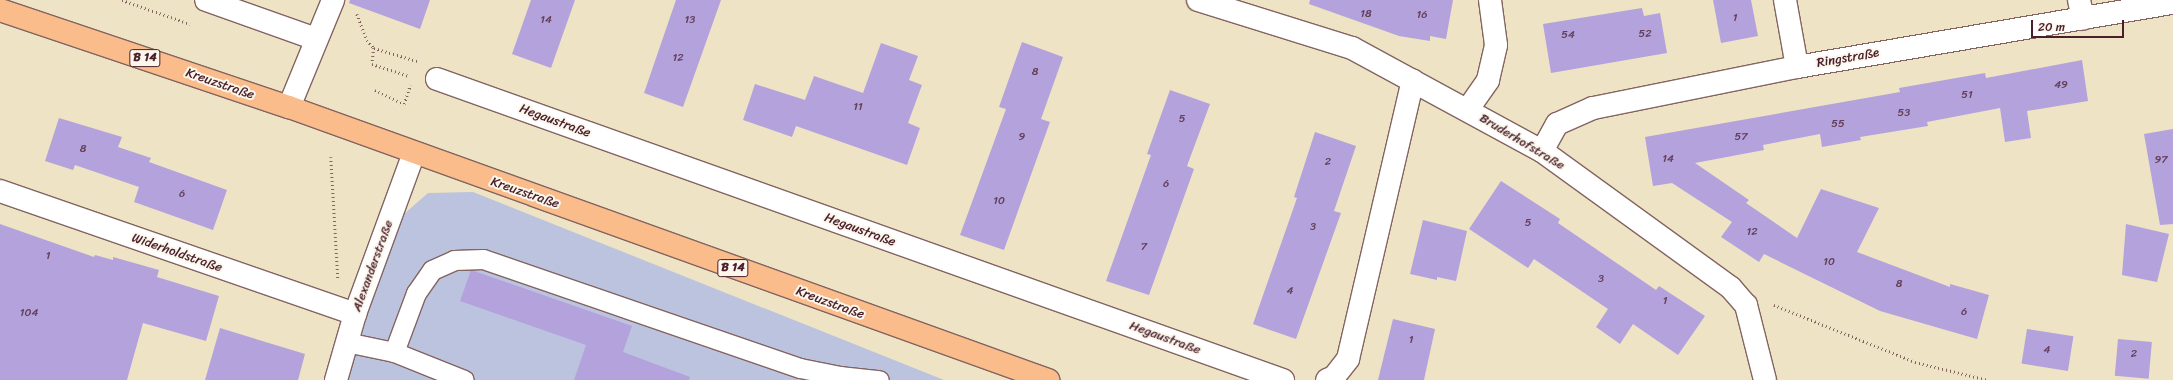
<!DOCTYPE html>
<meta charset="utf-8">
<style>
body{margin:0}
#map{position:relative;width:2173px;height:380px;overflow:hidden;background:#eee3c4;font-family:Sriracha,sans-serif}
div>[style]{position:absolute}
[style*='--x']{left:calc(var(--x)*1px);top:calc(var(--y)*1px);width:calc(var(--w)*1px);rotate:calc(var(--a)*1deg)}
.industrial>*{inset:0;background:#bbc3de}
.building>*{inset:0;background:#b4a2dd;transform-origin:0 0}
.path>*{height:2.5px;margin-top:-1.25px;transform-origin:0;background:repeating-linear-gradient(90deg,#836461 0 1px,transparent 0 4px)}
.roads{filter:drop-shadow(1px 0 #836461) drop-shadow(-1px 0 #836461) drop-shadow(0 1px #836461) drop-shadow(0 -1px #836461)}
.service>*{height:19px;margin:-9.5px;padding:0 9.5px;transform-origin:9.5px;border-radius:9.5px;background:#fff}
.minor>*{height:22px;margin:-11px;padding:0 11px;transform-origin:11px;border-radius:11px;background:#fff}
.primary>*{height:22px;margin:-11px;padding:0 11px;transform-origin:11px;border-radius:11px;background:#f9bc8a}
span{translate:-50% -50%;white-space:nowrap;text-align:center;line-height:1.15;-webkit-text-stroke:4px #fbf7ec;paint-order:stroke}
.number-label{font-size:11px;color:#644058}
.number-label span{-webkit-text-stroke-width:0}
.shield-label span{padding:1px 3px;background:#fbf7ec;border:1px solid;border-radius:3px;-webkit-text-stroke-width:0}
.shield-label{font-size:12px;color:#4a1f2b;font-weight:700}
.street-label{font-size:13px;color:#4a1f2b}
.scale{position:absolute;left:2031px;top:20px;width:93px;height:18px;box-sizing:border-box;border:2px solid #4a1f2b;border-top:0;padding-left:5px;font-size:12px;line-height:14px;white-space:nowrap;color:#4a1f2b;-webkit-text-stroke:3px #fbf7ec;paint-order:stroke}
</style>
<div id="map">
<div class="industrial">
<div style="clip-path:polygon(473px 192px,944px 380px,348px 380px,396px 221px,428px 193px)"></div>
</div>
<div class="building">
<div style="clip-path:polygon(350px 0,430px 0,420px 29px,349px 3px)"></div>
<div style="clip-path:polygon(531px 0,575px 0,551px 68px,512px 54px)"></div>
<div style="clip-path:polygon(676px 0,721px 0,683px 107px,644px 93px)"></div>
<div style="clip-path:polygon(1310px 0,1453px 0,1446px 39px,1430px 36px,1430px 41px,1399px 36px,1309px 4px)"></div>
<div style="clip-path:polygon(1713px 0,1751px 0,1758px 36px,1721px 43px)"></div>
<div style="clip-path:polygon(1642px 8px,1644px 16px,1660px 13px,1667px 53px,1551px 73px,1543px 24px)"></div>
<div style="clip-path:polygon(1022px 42px,1063px 57px,1041px 119px,1050px 122px,1004px 250px,960px 235px,1006px 109px,999px 107px)"></div>
<div style="clip-path:polygon(881px 43px,918px 56px,909px 80px,922px 85px,908px 123px,920px 128px,907px 165px,796px 126px,792px 137px,743px 120px,755px 84px,805px 100px,814px 76px,863px 93px)"></div>
<div style="clip-path:polygon(2082px 60px,2088px 101px,2027px 111px,2031px 138px,2005px 142px,2000px 108px,1927px 122px,1928px 126px,1860px 137px,1861px 140px,1822px 147px,1820px 134px,1763px 145px,1764px 150px,1695px 163px,1749px 200px,1746px 203px,1797px 238px,1821px 189px,1879px 208px,1857px 252px,1950px 287px,1950px 284px,1989px 295px,1977px 339px,1880px 311px,1764px 254px,1759px 262px,1721px 237px,1732px 222px,1672px 183px,1653px 186px,1645px 137px,1900px 92px,1899px 88px,1985px 73px,1986px 78px)"></div>
<div style="clip-path:polygon(1170px 90px,1210px 104px,1187px 166px,1194px 169px,1149px 295px,1106px 281px,1151px 155px,1147px 154px)"></div>
<div style="clip-path:polygon(59px 118px,122px 137px,118px 147px,151px 158px,149px 162px,227px 190px,213px 230px,134px 202px,139px 187px,75px 165px,73px 170px,45px 161px)"></div>
<div style="clip-path:polygon(2173px 129px,2173px 224px,2160px 225px,2144px 134px)"></div>
<div style="clip-path:polygon(1315px 132px,1356px 146px,1334px 211px,1341px 213px,1296px 339px,1253px 324px,1297px 198px,1294px 197px)"></div>
<div style="clip-path:polygon(1501px 181px,1560px 219px,1558px 223px,1656px 290px,1659px 286px,1705px 316px,1678px 355px,1633px 324px,1620px 344px,1596px 327px,1608px 309px,1534px 259px,1528px 268px,1469px 229px)"></div>
<div style="clip-path:polygon(1423px 220px,1467px 231px,1456px 281px,1437px 277px,1437px 280px,1410px 274px)"></div>
<div style="clip-path:polygon(0 224px,94px 257px,95px 255px,113px 260px,113px 257px,159px 270px,157px 277px,219px 296px,206px 341px,143px 323px,127px 380px,0 380px)"></div>
<div style="clip-path:polygon(2126px 224px,2169px 234px,2157px 282px,2122px 275px)"></div>
<div style="clip-path:polygon(471px 270px,632px 326px,623px 352px,690px 377px,689px 380px,574px 380px,586px 345px,460px 301px)"></div>
<div style="clip-path:polygon(1393px 319px,1435px 329px,1424px 380px,1378px 380px)"></div>
<div style="clip-path:polygon(220px 328px,305px 354px,298px 380px,205px 380px)"></div>
<div style="left:2027px;top:329px;width:47px;height:35px;rotate:9deg"></div>
<div style="left:2118px;top:339px;width:34px;height:37px;rotate:5deg"></div>
</div>
<div class="path">
<div style="--x:122;--y:0;--w:72;--a:19.4"></div>
<div style="--x:357;--y:14;--w:28;--a:69"></div>
<div style="--x:367;--y:40;--w:11;--a:49"></div>
<div style="--x:374;--y:48;--w:45;--a:16.8"></div>
<div style="--x:374;--y:48;--w:16;--a:97"></div>
<div style="--x:372;--y:64;--w:39;--a:18"></div>
<div style="--x:375;--y:90;--w:32;--a:26"></div>
<div style="--x:404;--y:104;--w:20;--a:-72"></div>
<div style="--x:331;--y:157;--w:121;--a:86.7"></div>
<div style="--x:1774;--y:305;--w:152;--a:22"></div>
<div style="--x:1915;--y:362;--w:75;--a:13.9"></div>
</div>
<div class="roads">
<div class="service">
<div style="--x:346;--y:342;--w:49;--a:11.8"></div>
<div style="--x:394;--y:352;--w:63;--a:-69.6"></div>
<div style="--x:416;--y:293;--w:28;--a:-55"></div>
<div style="--x:432;--y:270;--w:24;--a:-24"></div>
<div style="--x:454;--y:260;--w:29;--a:-2"></div>
<div style="--x:483;--y:259;--w:335;--a:19"></div>
<div style="--x:800;--y:368;--w:41;--a:11.3"></div>
<div style="--x:840;--y:376;--w:39;--a:6"></div>
<div style="--x:394;--y:352;--w:75;--a:21.8"></div>
</div>
<div class="minor">
<div style="--x:206;--y:0;--w:117;--a:19.5"></div>
<div style="--x:1198;--y:0;--w:161;--a:17.3"></div>
<div style="--x:1352;--y:48;--w:216;--a:28.5"></div>
<div style="--x:1542;--y:151;--w:233;--a:35.9"></div>
<div style="--x:1731;--y:288;--w:23;--a:49"></div>
<div style="--x:1746;--y:305;--w:77;--a:75.8"></div>
<div style="--x:1785;--y:0;--w:68;--a:79.8"></div>
<div style="--x:2079;--y:0;--w:19;--a:78"></div>
<div style="--x:437;--y:79;--w:898;--a:19.59"></div>
<div style="--x:289;--y:107;--w:116;--a:-67.6"></div>
<div style="--x:1468;--y:109;--w:35;--a:-55"></div>
<div style="--x:1488;--y:80;--w:36;--a:-77"></div>
<div style="--x:1496;--y:45;--w:45;--a:-97.6"></div>
<div style="--x:1542;--y:151;--w:31;--a:-61"></div>
<div style="--x:1557;--y:124;--w:39;--a:-24"></div>
<div style="--x:1593;--y:108;--w:208;--a:-11.4"></div>
<div style="--x:1797;--y:67;--w:381;--a:-9.7"></div>
<div style="--x:0;--y:191;--w:376;--a:19.1"></div>
<div style="--x:336;--y:380;--w:69;--a:-73.9"></div>
<div style="--x:355;--y:314;--w:171;--a:-69.9"></div>
<div style="--x:1327;--y:380;--w:8;--a:-23"></div>
<div style="--x:1334;--y:377;--w:23;--a:-52"></div>
<div style="--x:1348;--y:359;--w:286;--a:-76.9"></div>
</div>
<div class="primary">
<div style="--x:0;--y:10;--w:305;--a:18.6"></div>
<div style="--x:289;--y:107;--w:807;--a:19.78"></div>
</div>
</div>
<div class="number-label">
<span style="left:1366px;top:14px">18</span>
<span style="left:1422px;top:15px">16</span>
<span style="left:1735px;top:18px">1</span>
<span style="left:546px;top:20px">14</span>
<span style="left:690px;top:20px">13</span>
<span style="left:1645px;top:34px">52</span>
<span style="left:1568px;top:35px">54</span>
<span style="left:678px;top:58px">12</span>
<span style="left:1035px;top:72px">8</span>
<span style="left:2061px;top:85px">49</span>
<span style="left:1967px;top:95px">51</span>
<span style="left:858px;top:107px">11</span>
<span style="left:1904px;top:113px">53</span>
<span style="left:1182px;top:119px">5</span>
<span style="left:1838px;top:124px">55</span>
<span style="left:1022px;top:137px">9</span>
<span style="left:1741px;top:137px">57</span>
<span style="left:83px;top:149px">8</span>
<span style="left:1668px;top:159px">14</span>
<span style="left:2161px;top:160px">97</span>
<span style="left:1328px;top:162px">2</span>
<span style="left:1166px;top:184px">6</span>
<span style="left:182px;top:194px">6</span>
<span style="left:999px;top:201px">10</span>
<span style="left:1528px;top:223px">5</span>
<span style="left:1313px;top:227px">3</span>
<span style="left:1752px;top:232px">12</span>
<span style="left:1144px;top:247px">7</span>
<span style="left:48px;top:256px">1</span>
<span style="left:1829px;top:262px">10</span>
<span style="left:1601px;top:279px">3</span>
<span style="left:1899px;top:284px">8</span>
<span style="left:1290px;top:291px">4</span>
<span style="left:1665px;top:301px">1</span>
<span style="left:1964px;top:312px">6</span>
<span style="left:29px;top:313px">104</span>
<span style="left:1411px;top:340px">1</span>
<span style="left:2047px;top:350px">4</span>
<span style="left:2134px;top:354px">2</span>
</div>
<div class="shield-label">
<span style="left:145px;top:58px">B 14</span>
<span style="left:733px;top:268px">B 14</span>
</div>
<div class="street-label">
<span style="left:1848px;top:58px;rotate:-10deg">Ringstraße</span>
<span style="left:220px;top:84px;rotate:19deg">Kreuzstraße</span>
<span style="left:555px;top:121px;rotate:20deg">Hegaustraße</span>
<span style="left:1522px;top:142px;rotate:31deg">Bruderhofstraße</span>
<span style="left:525px;top:193px;rotate:19deg">Kreuzstraße</span>
<span style="left:860px;top:230px;rotate:20deg">Hegaustraße</span>
<span style="left:177px;top:253px;rotate:19deg">Widerholdstraße</span>
<span style="left:373px;top:266px;rotate:-70deg">Alexanderstraße</span>
<span style="left:830px;top:303px;rotate:20deg">Kreuzstraße</span>
<span style="left:1165px;top:338px;rotate:20deg">Hegaustraße</span>
</div>
<div class="scale">20 m</div>
</div>
